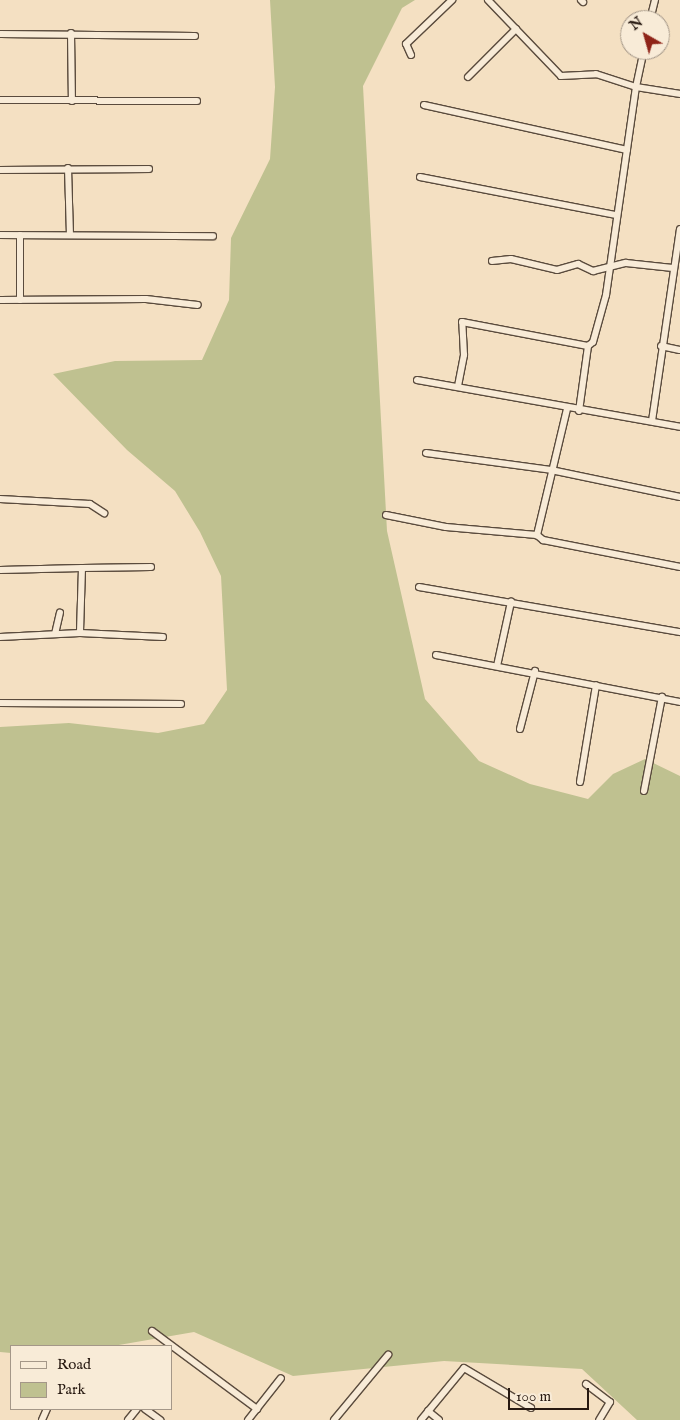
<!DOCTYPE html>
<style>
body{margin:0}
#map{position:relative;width:680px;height:1420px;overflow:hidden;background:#f4e0c2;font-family:"IM FELL English",serif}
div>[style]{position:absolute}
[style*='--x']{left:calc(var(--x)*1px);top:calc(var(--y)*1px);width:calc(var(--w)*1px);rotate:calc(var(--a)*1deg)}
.green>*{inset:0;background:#bfc190}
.roads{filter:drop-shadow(1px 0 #5a4b3d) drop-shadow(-1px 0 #5a4b3d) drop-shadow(0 1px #5a4b3d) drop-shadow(0 -1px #5a4b3d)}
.street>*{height:6px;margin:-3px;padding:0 3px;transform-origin:3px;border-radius:3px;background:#f8ebd7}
span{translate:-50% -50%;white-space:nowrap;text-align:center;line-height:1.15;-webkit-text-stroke:4.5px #f8ebd7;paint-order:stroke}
.legend{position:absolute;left:10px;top:1345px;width:162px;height:65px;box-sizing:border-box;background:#f8ebd7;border:1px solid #a49788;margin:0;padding:6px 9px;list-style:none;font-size:15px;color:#271911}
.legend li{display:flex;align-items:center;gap:10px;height:25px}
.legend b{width:25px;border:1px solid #a49788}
.north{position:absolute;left:620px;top:10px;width:50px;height:50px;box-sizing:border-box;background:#f8ebd7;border:1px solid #a49788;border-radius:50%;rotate:322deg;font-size:14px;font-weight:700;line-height:20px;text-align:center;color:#271911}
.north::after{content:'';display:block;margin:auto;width:18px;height:22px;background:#8f2418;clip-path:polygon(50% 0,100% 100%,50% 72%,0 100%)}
.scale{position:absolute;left:508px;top:1388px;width:81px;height:22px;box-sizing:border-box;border:2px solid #271911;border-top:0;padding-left:6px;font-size:15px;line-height:18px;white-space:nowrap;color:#271911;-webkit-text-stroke:4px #f8ebd7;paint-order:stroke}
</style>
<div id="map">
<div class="green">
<div style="clip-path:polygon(270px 0,415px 0,402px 8px,363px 86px,387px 531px,425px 699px,479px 761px,530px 784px,588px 799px,613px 774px,645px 759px,680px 776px,680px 1420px,637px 1420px,582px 1369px,444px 1361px,293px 1376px,194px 1332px,113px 1346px,11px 1346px,11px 1353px,0 1352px,0 727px,69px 723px,158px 733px,204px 724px,227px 690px,221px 576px,200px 532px,175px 491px,127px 450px,53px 374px,115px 361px,202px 360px,229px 300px,231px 238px,270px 159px,275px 87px)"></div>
</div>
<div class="roads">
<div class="street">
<div style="--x:488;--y:0;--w:105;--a:46.2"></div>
<div style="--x:561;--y:76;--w:35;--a:-3"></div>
<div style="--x:596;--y:74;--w:42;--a:18"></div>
<div style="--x:636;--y:87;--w:38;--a:-78"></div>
<div style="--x:581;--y:0;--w:3;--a:45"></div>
<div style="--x:650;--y:20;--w:21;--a:-76"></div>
<div style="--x:71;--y:33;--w:68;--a:89.2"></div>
<div style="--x:0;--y:34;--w:195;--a:0.6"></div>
<div style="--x:411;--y:55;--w:12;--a:-114"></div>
<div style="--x:406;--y:44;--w:64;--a:-43.7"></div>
<div style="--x:468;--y:77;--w:68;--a:-45"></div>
<div style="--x:0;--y:100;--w:197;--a:0.3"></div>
<div style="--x:424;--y:105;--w:208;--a:12.5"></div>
<div style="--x:68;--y:168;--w:66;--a:88.3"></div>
<div style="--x:0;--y:170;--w:149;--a:-0.4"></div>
<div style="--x:420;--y:177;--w:200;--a:11"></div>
<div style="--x:0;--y:235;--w:213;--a:0.3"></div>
<div style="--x:20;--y:235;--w:65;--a:90"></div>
<div style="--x:492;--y:261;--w:19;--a:-6"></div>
<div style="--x:511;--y:259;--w:47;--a:13.4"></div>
<div style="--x:557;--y:270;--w:22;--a:-16"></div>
<div style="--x:578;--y:264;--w:17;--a:25"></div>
<div style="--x:593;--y:271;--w:34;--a:-14"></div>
<div style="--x:626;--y:263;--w:47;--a:6.1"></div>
<div style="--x:0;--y:300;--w:146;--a:-0.4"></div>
<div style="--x:146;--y:299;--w:52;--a:6.6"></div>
<div style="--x:661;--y:346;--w:19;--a:12"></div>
<div style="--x:417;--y:380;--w:267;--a:10.1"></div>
<div style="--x:458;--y:386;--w:32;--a:-79"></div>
<div style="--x:464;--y:355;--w:33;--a:-93"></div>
<div style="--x:462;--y:322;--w:128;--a:10.8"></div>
<div style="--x:567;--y:409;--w:130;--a:103.4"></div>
<div style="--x:537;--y:535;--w:8;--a:40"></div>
<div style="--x:543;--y:540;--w:140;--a:11.1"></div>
<div style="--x:579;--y:411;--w:66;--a:-82.1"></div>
<div style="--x:588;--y:346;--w:6;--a:-39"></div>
<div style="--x:593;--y:342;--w:49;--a:-74.5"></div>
<div style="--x:606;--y:295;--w:210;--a:-81.8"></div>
<div style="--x:636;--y:87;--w:45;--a:9"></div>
<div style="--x:652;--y:421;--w:194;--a:-81.7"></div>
<div style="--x:426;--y:453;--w:126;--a:7.7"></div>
<div style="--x:551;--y:470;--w:132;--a:11.8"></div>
<div style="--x:0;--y:499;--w:90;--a:3.2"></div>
<div style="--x:90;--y:504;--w:17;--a:33"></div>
<div style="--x:386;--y:515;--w:61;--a:11.3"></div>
<div style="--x:446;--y:527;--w:91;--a:5"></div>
<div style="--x:82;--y:568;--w:69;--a:-0.8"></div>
<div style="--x:0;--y:570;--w:82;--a:-1.4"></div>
<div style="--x:82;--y:568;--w:65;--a:91.8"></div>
<div style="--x:419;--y:587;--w:265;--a:9.8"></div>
<div style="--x:55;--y:634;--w:22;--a:-77"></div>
<div style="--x:0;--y:637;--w:80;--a:-2.9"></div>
<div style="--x:80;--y:633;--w:83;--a:2.8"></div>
<div style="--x:436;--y:655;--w:248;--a:10.9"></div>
<div style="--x:497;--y:666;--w:66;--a:-77.7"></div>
<div style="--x:0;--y:703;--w:181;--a:0.3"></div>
<div style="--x:520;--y:729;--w:60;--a:-75.5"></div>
<div style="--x:580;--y:782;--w:98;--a:-80.6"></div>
<div style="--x:644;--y:791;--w:96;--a:-79.2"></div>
<div style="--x:152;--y:1331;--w:131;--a:36.6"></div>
<div style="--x:586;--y:1384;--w:30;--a:37"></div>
<div style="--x:610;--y:1402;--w:21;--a:121"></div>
<div style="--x:145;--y:1409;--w:19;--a:36"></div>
<div style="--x:428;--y:1411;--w:14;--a:39"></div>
<div style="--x:42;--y:1420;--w:12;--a:-66"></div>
<div style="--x:128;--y:1420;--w:14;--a:-51"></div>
<div style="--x:248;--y:1420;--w:53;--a:-51.8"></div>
<div style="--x:334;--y:1420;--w:85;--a:-50.3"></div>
<div style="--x:421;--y:1420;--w:67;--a:-50.4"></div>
<div style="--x:464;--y:1368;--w:78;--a:30.8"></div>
</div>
</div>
<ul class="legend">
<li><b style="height:6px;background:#f8ebd7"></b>Road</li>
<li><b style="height:14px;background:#bfc190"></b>Park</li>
</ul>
<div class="north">N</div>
<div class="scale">100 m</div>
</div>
